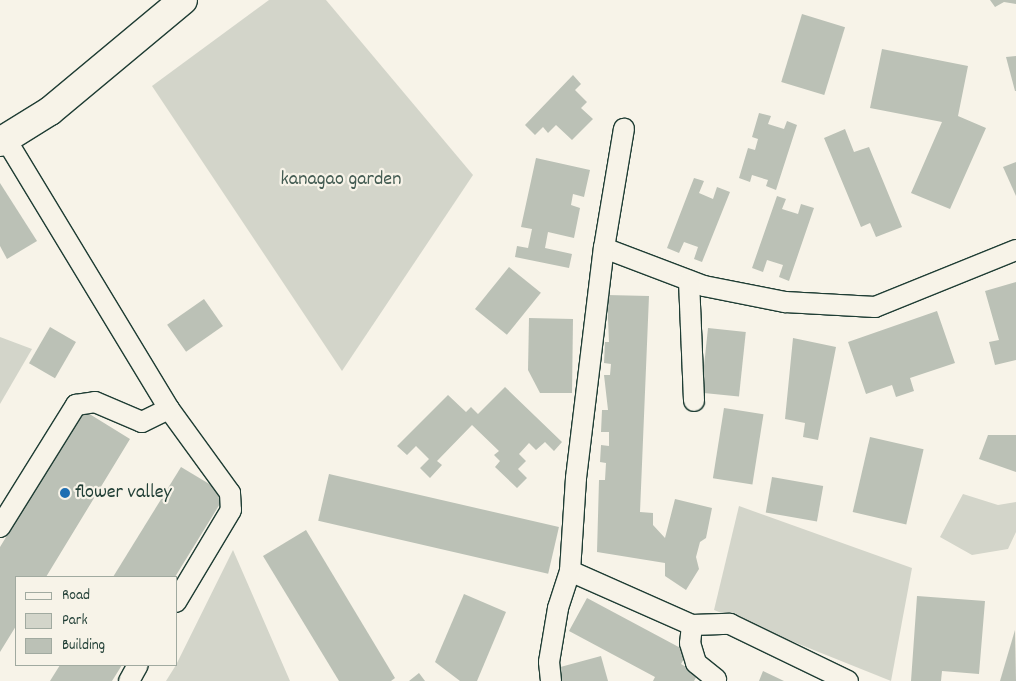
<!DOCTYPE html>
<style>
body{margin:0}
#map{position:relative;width:1016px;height:681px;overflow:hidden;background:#f7f3e8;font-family:Dekko,sans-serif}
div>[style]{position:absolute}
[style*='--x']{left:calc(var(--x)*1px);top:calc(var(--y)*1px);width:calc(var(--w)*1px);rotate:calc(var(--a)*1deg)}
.green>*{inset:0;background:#d3d5ca}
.building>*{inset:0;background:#bbc1b6;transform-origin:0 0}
.roads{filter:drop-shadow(1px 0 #1f3d34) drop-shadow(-1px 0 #1f3d34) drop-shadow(0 1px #1f3d34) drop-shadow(0 -1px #1f3d34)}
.street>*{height:20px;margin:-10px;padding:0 10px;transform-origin:10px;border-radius:10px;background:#f7f3e8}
.secondary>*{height:28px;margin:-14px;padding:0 14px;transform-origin:14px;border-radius:14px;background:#f7f3e8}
.dots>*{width:14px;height:14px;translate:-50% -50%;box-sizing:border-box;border:2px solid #f7f3e8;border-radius:50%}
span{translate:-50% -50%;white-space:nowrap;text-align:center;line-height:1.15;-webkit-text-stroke:4.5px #f7f3e8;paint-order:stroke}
.park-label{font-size:20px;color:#435b52}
.poi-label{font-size:20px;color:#1f3d34}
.left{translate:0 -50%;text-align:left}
.legend{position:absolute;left:15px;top:576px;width:162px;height:90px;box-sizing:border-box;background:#f7f3e8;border:1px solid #a1aaa0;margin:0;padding:6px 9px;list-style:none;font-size:15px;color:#1f3d34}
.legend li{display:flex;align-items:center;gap:10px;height:25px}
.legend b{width:25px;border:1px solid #a1aaa0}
</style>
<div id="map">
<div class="green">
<div style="clip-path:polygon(269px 0,326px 0,473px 175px,342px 371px,152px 86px)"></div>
<div style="clip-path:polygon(0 337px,32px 349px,0 404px)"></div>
<div style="clip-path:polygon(963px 494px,998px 505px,1016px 502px,1016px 532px,1008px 549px,972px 555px,940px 537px)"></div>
<div style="clip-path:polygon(739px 506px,912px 568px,891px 681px,714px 610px)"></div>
<div style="clip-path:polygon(233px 550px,290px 681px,166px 681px,176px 665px)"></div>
</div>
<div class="building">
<div style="clip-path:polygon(990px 0,1016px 0,1016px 4px,1004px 2px,995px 7px)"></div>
<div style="left:802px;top:14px;width:45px;height:71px;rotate:17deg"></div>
<div style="clip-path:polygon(882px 49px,968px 66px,958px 116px,986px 128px,950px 209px,911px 193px,942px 122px,870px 108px)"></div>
<div style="clip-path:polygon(1016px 56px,1016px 91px,1015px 91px,1006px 57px)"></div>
<div style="clip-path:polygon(573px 75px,581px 84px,575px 90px,587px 102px,581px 108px,593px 119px,572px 140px,556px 125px,548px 133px,543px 127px,535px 135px,525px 125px)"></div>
<div style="clip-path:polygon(759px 113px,771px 116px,768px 124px,784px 129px,787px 121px,797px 125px,776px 190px,766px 186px,768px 180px,752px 175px,750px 182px,739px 178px,748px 148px,755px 150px,758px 139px,752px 137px)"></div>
<div style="clip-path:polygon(845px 129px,854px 152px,869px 147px,902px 227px,876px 237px,870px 223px,861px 227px,824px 138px)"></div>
<div style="clip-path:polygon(536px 158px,590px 170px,584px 197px,573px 194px,571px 205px,580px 208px,574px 238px,548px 232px,545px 248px,572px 254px,569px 268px,515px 257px,517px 246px,528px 248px,532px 229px,521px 227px)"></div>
<div style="clip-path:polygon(1016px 162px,1016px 196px,1003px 167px)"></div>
<div style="clip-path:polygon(694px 178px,704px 181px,699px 193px,713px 199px,717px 187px,730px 192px,702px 262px,694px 259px,698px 247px,684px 242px,679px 253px,667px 248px)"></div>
<div style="clip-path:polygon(0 183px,37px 241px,7px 259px,0 246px)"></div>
<div style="clip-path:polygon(777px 196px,786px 199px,782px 209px,798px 214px,801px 204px,814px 208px,789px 281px,779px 277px,783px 265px,767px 260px,763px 272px,752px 268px)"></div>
<div style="left:509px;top:267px;width:41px;height:54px;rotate:39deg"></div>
<div style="clip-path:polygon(1016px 282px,1016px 360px,995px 365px,989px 342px,999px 340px,985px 291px)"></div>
<div style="clip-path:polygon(607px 295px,649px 296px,640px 512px,653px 513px,653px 525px,665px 538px,675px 499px,712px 508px,706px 538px,700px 542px,696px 557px,699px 569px,686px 590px,665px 576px,665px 563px,597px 552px,599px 480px,605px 480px,606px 463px,600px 462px,601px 445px,609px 446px,609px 432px,601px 432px,602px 410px,608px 410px,604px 375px,610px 375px,611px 364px,604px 363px,605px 342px,609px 342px)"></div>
<div style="left:204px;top:299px;width:33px;height:45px;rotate:55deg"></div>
<div style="clip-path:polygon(937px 311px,955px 363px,910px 378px,914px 391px,896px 397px,892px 385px,866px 394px,848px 342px)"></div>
<div style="clip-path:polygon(529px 318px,573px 319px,572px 393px,540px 393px,528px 370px)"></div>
<div style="left:50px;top:327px;width:30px;height:42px;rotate:30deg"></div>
<div style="left:708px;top:328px;width:38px;height:65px;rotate:6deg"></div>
<div style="clip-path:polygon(793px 338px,836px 347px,818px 440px,803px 437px,805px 423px,785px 419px)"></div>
<div style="clip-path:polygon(505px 387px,562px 442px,554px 451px,545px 442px,536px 450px,529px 443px,519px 454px,526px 461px,518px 469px,527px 478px,517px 488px,495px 467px,500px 461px,494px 455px,499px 451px,472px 425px,437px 461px,442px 465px,430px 478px,420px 468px,429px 459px,416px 446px,407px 455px,397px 446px,448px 395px,466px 412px,471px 407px,478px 414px)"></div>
<div style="left:724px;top:408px;width:40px;height:71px;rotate:9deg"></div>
<div style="clip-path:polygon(83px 410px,130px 439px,46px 577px,16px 577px,16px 626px,0 652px,0 547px)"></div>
<div style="clip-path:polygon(988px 435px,1016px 435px,1016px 472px,979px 459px)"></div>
<div style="left:870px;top:437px;width:55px;height:77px;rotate:13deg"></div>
<div style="clip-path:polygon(181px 467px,226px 494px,175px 577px,113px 577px)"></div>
<div style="left:329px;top:474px;width:236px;height:48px;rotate:13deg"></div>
<div style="left:772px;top:477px;width:52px;height:36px;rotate:10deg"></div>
<div style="clip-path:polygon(306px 530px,395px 678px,391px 681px,339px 681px,263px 556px)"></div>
<div style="clip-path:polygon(464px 594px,506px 612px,477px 681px,460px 681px,435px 662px)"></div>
<div style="clip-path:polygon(917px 596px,985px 601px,979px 674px,942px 671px,941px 681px,911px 681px)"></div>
<div style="clip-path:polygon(587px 598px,688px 652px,681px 664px,698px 674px,694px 681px,653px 681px,655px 677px,569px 631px)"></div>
<div style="clip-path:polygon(1015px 630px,1016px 681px,1000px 681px)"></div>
<div style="clip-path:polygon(601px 656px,608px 681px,556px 681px,553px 669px)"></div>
<div style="clip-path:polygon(60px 665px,122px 665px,112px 681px,50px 681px)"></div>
<div style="clip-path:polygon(763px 671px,784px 681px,759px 681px)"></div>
<div style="clip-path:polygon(419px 673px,425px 681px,409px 681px)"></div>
</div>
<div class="roads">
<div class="street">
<div style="--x:5;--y:138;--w:317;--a:58.8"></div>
<div style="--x:169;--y:409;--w:104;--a:54"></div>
<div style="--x:230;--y:493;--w:17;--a:87"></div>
<div style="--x:231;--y:510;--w:107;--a:120.9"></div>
<div style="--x:604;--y:248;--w:107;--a:20.8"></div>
<div style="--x:704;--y:286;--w:83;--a:11.2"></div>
<div style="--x:785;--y:302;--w:90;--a:3.2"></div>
<div style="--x:875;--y:307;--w:152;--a:-22"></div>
<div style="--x:689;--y:281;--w:120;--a:87.6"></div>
<div style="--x:0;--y:527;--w:144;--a:-58.1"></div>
<div style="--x:76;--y:405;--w:19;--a:-9"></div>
<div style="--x:95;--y:402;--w:51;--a:23.1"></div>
<div style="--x:142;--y:422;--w:30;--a:-26"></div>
<div style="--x:570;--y:571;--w:133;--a:23.9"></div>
<div style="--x:692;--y:625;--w:38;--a:-2"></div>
<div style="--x:730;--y:624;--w:131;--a:25.8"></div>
<div style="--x:692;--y:625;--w:18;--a:96"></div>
<div style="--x:690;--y:643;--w:21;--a:73"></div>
<div style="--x:696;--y:663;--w:26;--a:39"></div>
<div style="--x:129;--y:681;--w:18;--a:-61"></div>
<div style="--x:551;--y:681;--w:19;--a:-96"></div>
<div style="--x:549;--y:662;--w:55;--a:-80.5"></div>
<div style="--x:558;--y:608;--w:39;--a:-72"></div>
<div style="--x:570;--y:571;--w:93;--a:-86.3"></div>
<div style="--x:576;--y:478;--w:232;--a:-83.1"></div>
<div style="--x:604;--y:248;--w:121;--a:-80.5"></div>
</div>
<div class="secondary">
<div style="--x:0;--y:142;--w:59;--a:-31.8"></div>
<div style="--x:50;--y:111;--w:173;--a:-39.8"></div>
</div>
</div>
<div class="dots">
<div style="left:65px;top:493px;background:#1f6fb2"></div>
</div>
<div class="park-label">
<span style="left:341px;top:180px">kanagao garden</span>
</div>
<div class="poi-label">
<span class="left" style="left:75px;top:493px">flower valley</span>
</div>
<ul class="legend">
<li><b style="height:6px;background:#f7f3e8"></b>Road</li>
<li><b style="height:14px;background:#d3d5ca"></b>Park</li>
<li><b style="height:14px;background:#bbc1b6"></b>Building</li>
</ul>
</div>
